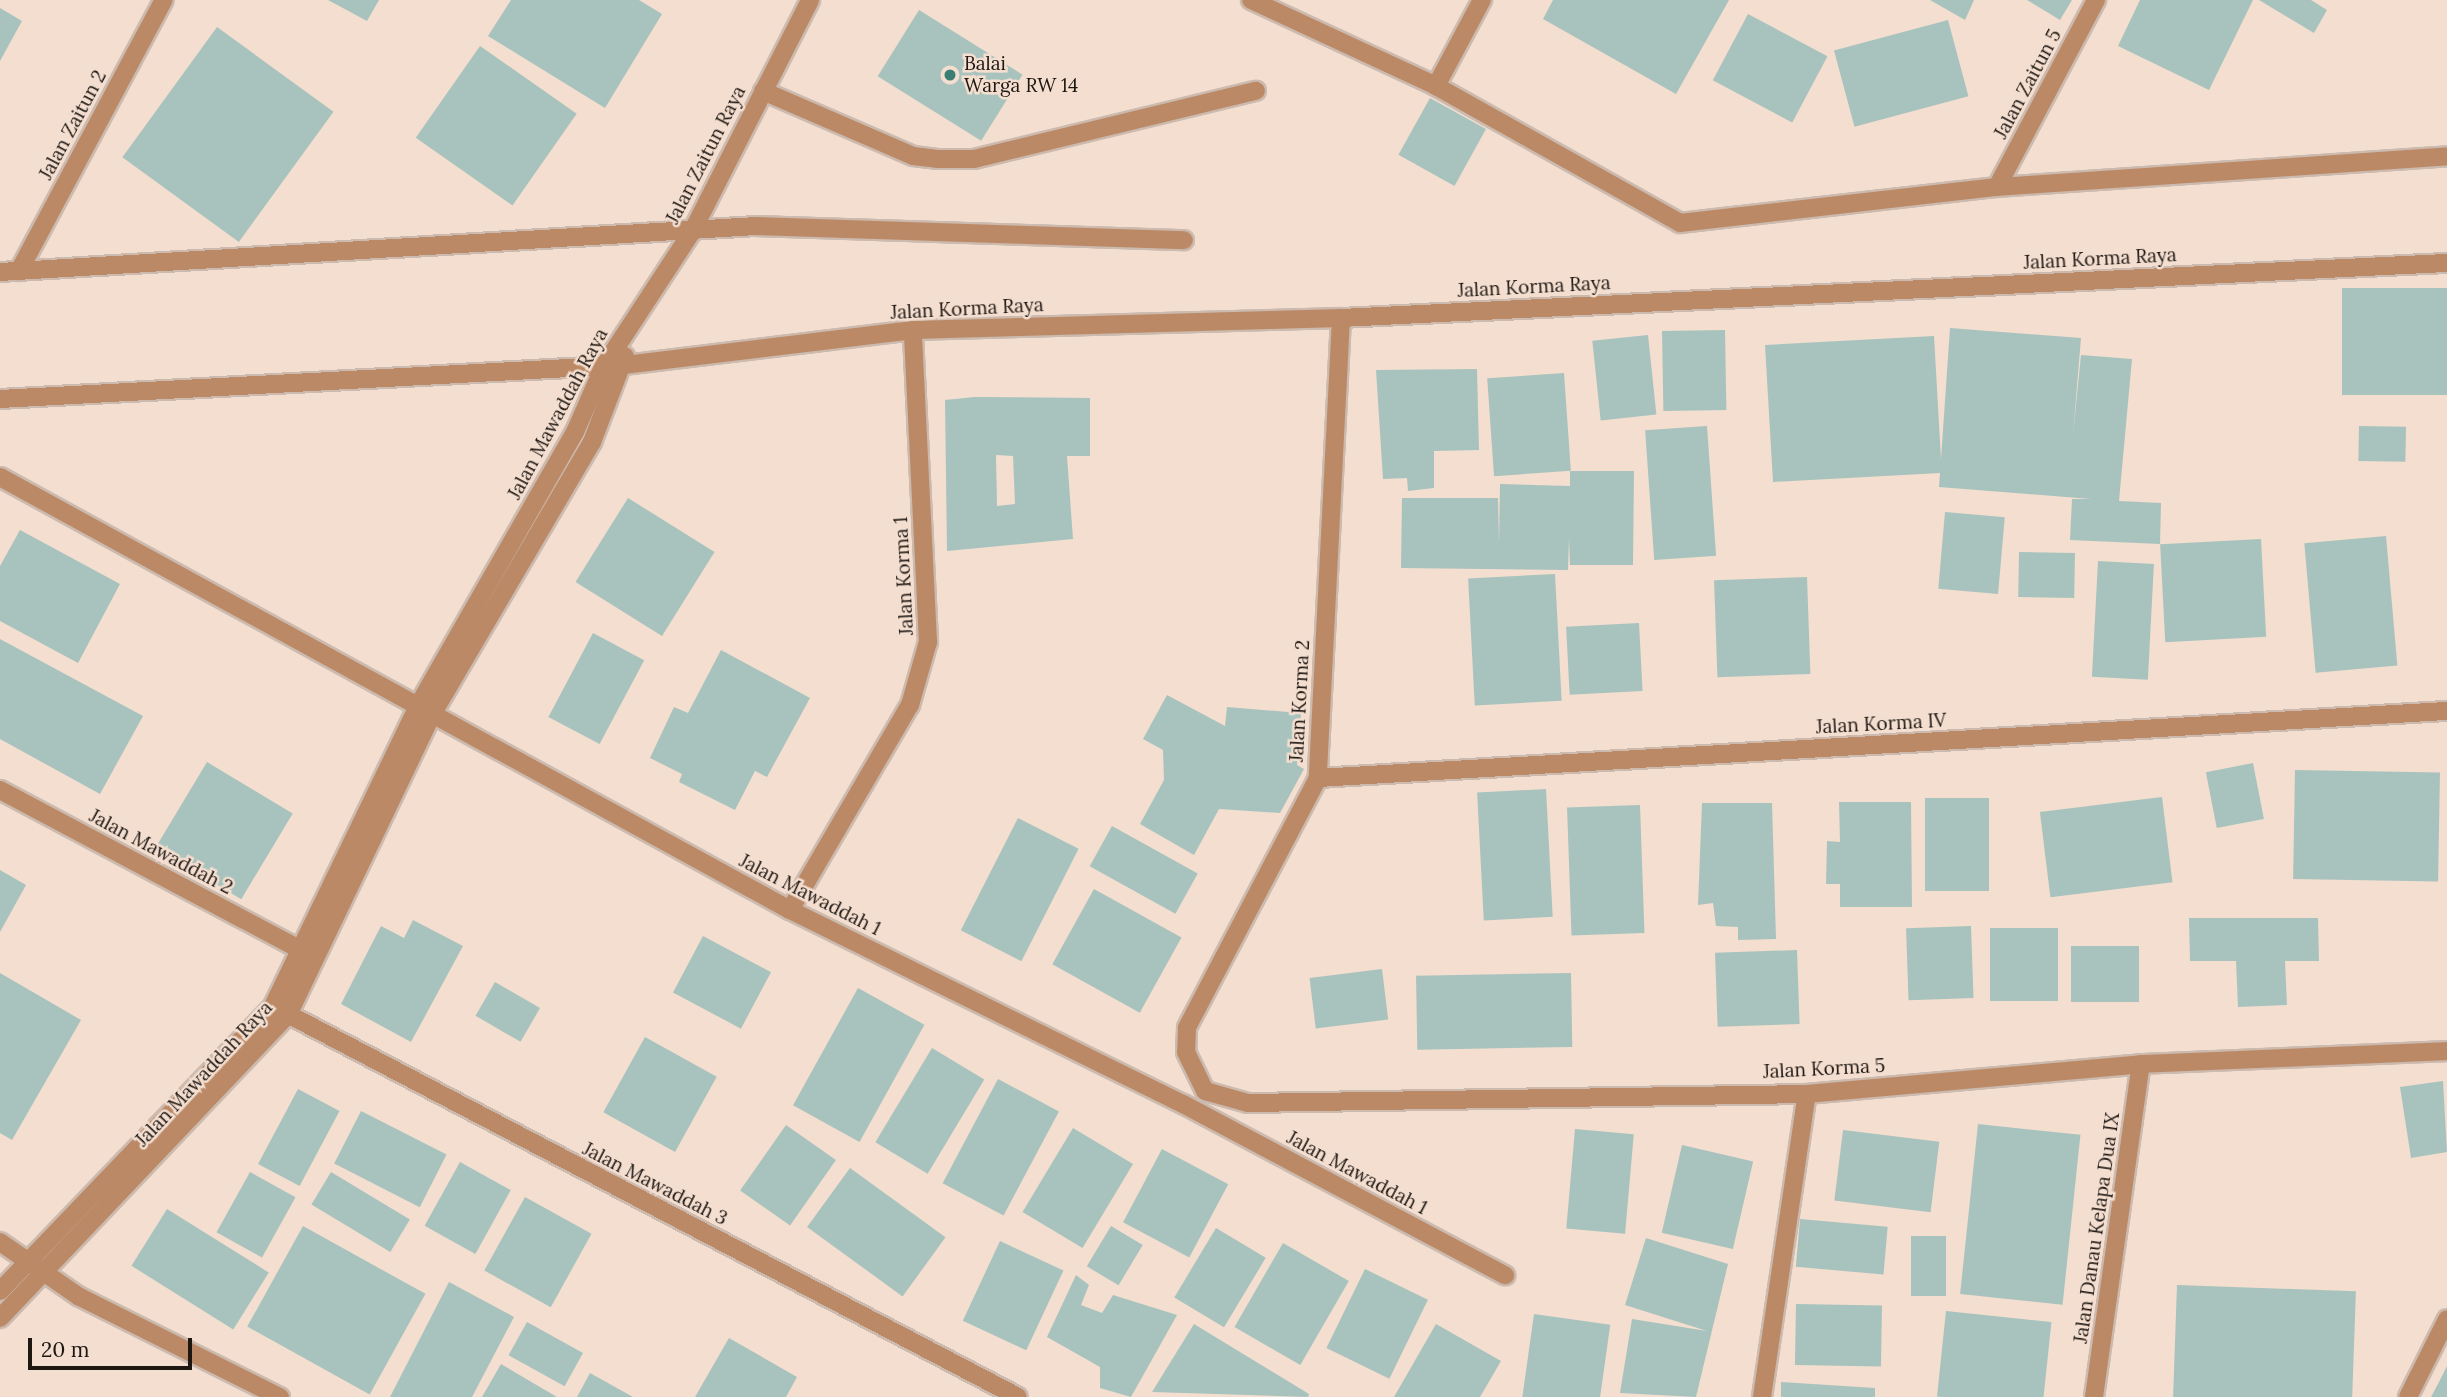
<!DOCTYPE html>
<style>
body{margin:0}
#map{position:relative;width:2447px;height:1397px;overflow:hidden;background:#f3ded0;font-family:Lora,serif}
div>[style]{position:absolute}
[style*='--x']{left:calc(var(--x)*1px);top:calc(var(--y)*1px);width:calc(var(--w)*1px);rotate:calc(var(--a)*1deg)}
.building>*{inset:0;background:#a8c3bd;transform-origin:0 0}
.roads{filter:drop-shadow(2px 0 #ccbaae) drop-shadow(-2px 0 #ccbaae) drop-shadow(0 2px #ccbaae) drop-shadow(0 -2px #ccbaae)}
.minor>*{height:18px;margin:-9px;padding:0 9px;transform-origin:9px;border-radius:9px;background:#bb8966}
.dots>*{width:19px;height:19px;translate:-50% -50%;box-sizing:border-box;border:4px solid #f3ded0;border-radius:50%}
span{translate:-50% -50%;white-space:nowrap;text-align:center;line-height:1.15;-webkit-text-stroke:5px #f3ded0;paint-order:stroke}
.poi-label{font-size:19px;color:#1d1611}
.left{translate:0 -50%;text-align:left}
.street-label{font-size:19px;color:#1d1611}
.scale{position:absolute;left:28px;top:1338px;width:164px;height:32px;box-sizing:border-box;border:4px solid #1d1611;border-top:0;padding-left:9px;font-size:21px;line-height:24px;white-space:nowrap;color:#1d1611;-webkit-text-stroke:5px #f3ded0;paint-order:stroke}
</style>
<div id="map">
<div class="building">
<div style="clip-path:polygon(328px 0,379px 0,367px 21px)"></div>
<div style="clip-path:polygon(511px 0,639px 0,662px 14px,605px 108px,488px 36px)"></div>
<div style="clip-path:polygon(1553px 0,1729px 0,1676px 94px,1543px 19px)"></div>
<div style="clip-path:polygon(1930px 0,1974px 0,1965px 20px)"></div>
<div style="clip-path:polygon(2027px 0,2072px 0,2060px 20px)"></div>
<div style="clip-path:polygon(2140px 0,2253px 0,2209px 90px,2118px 46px)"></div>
<div style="clip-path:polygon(2259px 0,2311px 0,2327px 10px,2314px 33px)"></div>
<div style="clip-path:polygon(0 8px,22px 21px,0 61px)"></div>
<div style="left:919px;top:10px;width:122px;height:78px;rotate:32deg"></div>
<div style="left:1748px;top:14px;width:90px;height:75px;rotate:28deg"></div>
<div style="left:1948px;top:20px;width:79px;height:118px;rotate:75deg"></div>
<div style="left:217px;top:27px;width:144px;height:161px;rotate:36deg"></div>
<div style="left:480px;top:46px;width:118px;height:112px;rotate:35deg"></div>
<div style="left:1430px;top:98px;width:64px;height:65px;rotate:29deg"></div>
<div style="left:2447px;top:288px;width:107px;height:105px;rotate:90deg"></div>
<div style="clip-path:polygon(1950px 328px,2081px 338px,2073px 435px,2081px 355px,2132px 359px,2119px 501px,2161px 503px,2160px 544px,2070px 540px,2072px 499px,2091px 499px,1939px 487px,1940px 473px,1773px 482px,1765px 345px,1934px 336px,1941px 459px)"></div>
<div style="left:1725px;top:330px;width:80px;height:63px;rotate:89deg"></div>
<div style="left:1648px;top:335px;width:80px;height:56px;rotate:84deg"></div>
<div style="clip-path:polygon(1477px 369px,1479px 450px,1434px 451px,1434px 488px,1408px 491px,1407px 478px,1383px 479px,1376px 370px)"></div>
<div style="left:1564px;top:373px;width:98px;height:77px;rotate:86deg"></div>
<div style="clip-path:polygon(evenodd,975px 397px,1090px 398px,1090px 456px,1067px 456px,1073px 539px,947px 551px,945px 400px,975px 397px,996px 455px,1013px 456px,1015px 504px,997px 506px,996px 455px)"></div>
<div style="left:1707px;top:426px;width:130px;height:62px;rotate:86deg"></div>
<div style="left:2359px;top:426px;width:47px;height:35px;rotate:1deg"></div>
<div style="clip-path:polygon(1570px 471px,1634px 471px,1633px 565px,1570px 565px,1569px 538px,1568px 570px,1401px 568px,1402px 498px,1498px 498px,1499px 543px,1500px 484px,1570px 486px)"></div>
<div style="left:628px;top:498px;width:102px;height:99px;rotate:32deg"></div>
<div style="left:1945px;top:512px;width:60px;height:77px;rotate:5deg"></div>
<div style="clip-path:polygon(20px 530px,120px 584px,78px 663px,0 621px,0 566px)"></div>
<div style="left:2386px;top:536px;width:130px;height:82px;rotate:85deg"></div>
<div style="left:2261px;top:539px;width:98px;height:101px;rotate:87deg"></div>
<div style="left:2019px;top:552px;width:56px;height:45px;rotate:1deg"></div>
<div style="left:2098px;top:561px;width:56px;height:116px;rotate:3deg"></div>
<div style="left:1555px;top:574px;width:127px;height:87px;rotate:87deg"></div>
<div style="left:1807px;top:577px;width:97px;height:93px;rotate:88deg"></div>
<div style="left:1639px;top:623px;width:68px;height:73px;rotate:87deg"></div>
<div style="left:593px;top:633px;width:58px;height:95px;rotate:28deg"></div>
<div style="clip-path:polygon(0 639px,143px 716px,100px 794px,0 739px)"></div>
<div style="clip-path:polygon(721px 650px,810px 698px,767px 777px,755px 771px,735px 810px,679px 782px,682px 774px,650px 758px,674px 707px,688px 713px)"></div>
<div style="clip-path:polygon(1167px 695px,1225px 726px,1227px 707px,1301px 713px,1297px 765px,1304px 769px,1280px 813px,1219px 809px,1194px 855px,1140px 824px,1164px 780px,1163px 750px,1143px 739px)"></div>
<div style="left:207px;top:762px;width:100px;height:100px;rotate:31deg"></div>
<div style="left:2253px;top:763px;width:57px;height:48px;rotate:79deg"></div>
<div style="left:2295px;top:770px;width:145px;height:109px;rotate:1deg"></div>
<div style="left:1546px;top:789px;width:128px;height:69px;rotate:87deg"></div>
<div style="left:2162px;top:797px;width:86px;height:123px;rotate:83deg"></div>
<div style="left:1925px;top:798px;width:64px;height:93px"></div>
<div style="clip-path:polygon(1839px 802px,1911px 802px,1912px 907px,1840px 907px,1840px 884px,1826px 884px,1827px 841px,1840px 842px)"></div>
<div style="clip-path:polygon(1702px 803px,1772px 803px,1776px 939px,1738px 940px,1738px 927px,1716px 926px,1713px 903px,1698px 905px)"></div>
<div style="left:1640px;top:805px;width:128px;height:73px;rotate:88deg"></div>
<div style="left:1018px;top:818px;width:68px;height:126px;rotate:27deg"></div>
<div style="left:1112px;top:826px;width:98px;height:46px;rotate:29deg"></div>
<div style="clip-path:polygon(0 870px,26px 885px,0 932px)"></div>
<div style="left:1094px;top:889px;width:100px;height:86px;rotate:29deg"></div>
<div style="clip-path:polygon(2189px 918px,2318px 918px,2319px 961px,2285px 961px,2287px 1005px,2238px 1007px,2236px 961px,2190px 961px)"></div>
<div style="clip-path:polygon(413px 920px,463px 946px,411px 1042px,341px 1004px,381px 926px,404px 938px)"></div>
<div style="left:1971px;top:926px;width:72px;height:65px;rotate:88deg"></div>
<div style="left:1990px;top:928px;width:68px;height:73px"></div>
<div style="left:703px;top:936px;width:77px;height:64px;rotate:28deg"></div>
<div style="left:2071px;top:946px;width:68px;height:56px"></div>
<div style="left:1797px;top:950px;width:74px;height:82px;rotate:88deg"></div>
<div style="left:1382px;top:969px;width:51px;height:73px;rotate:83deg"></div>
<div style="clip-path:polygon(0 973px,81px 1020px,12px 1140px,0 1133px)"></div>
<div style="left:1571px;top:973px;width:74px;height:155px;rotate:89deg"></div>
<div style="left:495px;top:982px;width:52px;height:39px;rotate:30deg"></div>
<div style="left:858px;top:988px;width:76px;height:134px;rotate:29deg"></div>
<div style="left:645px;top:1037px;width:82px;height:86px;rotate:29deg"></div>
<div style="left:932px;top:1048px;width:61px;height:110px;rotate:31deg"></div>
<div style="left:998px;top:1079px;width:69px;height:118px;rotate:28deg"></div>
<div style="clip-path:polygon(2443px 1081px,2447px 1152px,2411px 1158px,2400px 1087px)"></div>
<div style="left:298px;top:1089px;width:47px;height:85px;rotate:28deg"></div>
<div style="left:361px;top:1111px;width:96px;height:59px;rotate:27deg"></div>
<div style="left:1978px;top:1124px;width:103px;height:171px;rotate:6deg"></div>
<div style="left:786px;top:1125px;width:61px;height:80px;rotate:35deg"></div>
<div style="left:1073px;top:1128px;width:70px;height:98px;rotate:31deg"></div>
<div style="left:1575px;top:1129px;width:59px;height:100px;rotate:5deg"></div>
<div style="left:1843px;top:1130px;width:97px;height:71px;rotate:7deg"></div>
<div style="left:1682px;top:1145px;width:73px;height:90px;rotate:13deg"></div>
<div style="left:1162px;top:1149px;width:75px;height:83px;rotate:28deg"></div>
<div style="left:460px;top:1162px;width:58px;height:73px;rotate:29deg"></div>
<div style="left:850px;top:1168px;width:118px;height:73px;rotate:36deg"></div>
<div style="left:250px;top:1172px;width:52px;height:69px;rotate:29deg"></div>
<div style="left:331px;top:1172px;width:92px;height:38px;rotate:31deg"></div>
<div style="left:525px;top:1197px;width:76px;height:84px;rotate:29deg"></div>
<div style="left:167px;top:1209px;width:120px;height:67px;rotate:32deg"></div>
<div style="left:1800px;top:1219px;width:88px;height:48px;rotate:5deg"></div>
<div style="left:303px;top:1226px;width:140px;height:115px;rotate:29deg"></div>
<div style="left:1111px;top:1226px;width:37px;height:47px;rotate:31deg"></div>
<div style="left:1216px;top:1228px;width:58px;height:81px;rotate:31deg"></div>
<div style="left:1911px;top:1236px;width:35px;height:60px"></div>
<div style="clip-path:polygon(1646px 1238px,1728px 1264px,1696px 1397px,1620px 1393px,1632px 1319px,1707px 1331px,1625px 1305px)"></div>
<div style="left:1000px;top:1241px;width:70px;height:88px;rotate:25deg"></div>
<div style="left:1283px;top:1243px;width:76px;height:97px;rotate:30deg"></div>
<div style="left:1365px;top:1269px;width:70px;height:88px;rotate:26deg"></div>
<div style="clip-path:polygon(1076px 1275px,1089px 1285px,1081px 1305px,1102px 1313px,1113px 1295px,1177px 1315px,1131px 1397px,1100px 1388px,1100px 1367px,1047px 1337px)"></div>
<div style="clip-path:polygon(449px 1282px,514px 1317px,472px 1397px,390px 1397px)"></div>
<div style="left:2177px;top:1285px;width:179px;height:112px;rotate:2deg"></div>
<div style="left:1796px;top:1304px;width:86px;height:61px;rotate:1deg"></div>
<div style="left:1946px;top:1311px;width:106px;height:86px;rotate:6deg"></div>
<div style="left:1534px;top:1314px;width:77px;height:84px;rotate:8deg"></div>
<div style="left:527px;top:1322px;width:64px;height:38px;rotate:29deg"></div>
<div style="clip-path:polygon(1194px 1324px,1309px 1394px,1308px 1397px,1152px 1392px)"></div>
<div style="clip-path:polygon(1436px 1324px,1501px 1361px,1480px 1397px,1394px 1397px)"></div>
<div style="clip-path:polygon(729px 1338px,797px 1377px,786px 1397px,695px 1397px)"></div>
<div style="clip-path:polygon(501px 1364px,557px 1397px,482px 1397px)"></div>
<div style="clip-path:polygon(2447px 1366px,2447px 1397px,2431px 1397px,2439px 1382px)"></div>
<div style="clip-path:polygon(590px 1373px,633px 1397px,577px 1397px)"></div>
<div style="clip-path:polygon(1781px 1382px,1875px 1388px,1875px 1397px,1781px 1397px)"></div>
</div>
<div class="roads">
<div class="minor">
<div style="--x:1251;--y:0;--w:204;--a:24.9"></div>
<div style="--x:1436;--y:86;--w:280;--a:29.3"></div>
<div style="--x:1680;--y:223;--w:319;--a:-6.5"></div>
<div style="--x:1997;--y:187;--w:451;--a:-3.9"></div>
<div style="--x:1436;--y:86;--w:98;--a:-61.9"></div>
<div style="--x:763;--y:91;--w:163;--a:23.4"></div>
<div style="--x:913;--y:156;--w:24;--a:7"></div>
<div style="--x:937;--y:159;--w:37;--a:0"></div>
<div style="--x:974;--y:159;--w:290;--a:-13.6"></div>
<div style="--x:1997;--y:187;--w:212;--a:-62.1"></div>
<div style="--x:19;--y:271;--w:307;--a:-61.9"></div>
<div style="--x:0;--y:272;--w:758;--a:-3.48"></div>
<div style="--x:757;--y:226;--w:427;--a:1.9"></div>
<div style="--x:1341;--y:318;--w:461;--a:92.9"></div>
<div style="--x:1318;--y:778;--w:282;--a:117.7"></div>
<div style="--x:1187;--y:1028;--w:24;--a:92"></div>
<div style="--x:1186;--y:1052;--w:43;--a:64"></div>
<div style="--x:1205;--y:1091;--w:45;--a:15.6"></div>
<div style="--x:1248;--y:1103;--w:559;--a:-0.92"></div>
<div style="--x:1807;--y:1094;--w:335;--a:-5.1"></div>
<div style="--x:2141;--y:1064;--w:306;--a:-2.4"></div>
<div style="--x:0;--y:399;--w:625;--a:-3.12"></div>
<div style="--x:624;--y:365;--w:291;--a:-6.9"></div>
<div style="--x:913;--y:330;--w:428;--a:-1.6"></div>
<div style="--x:1341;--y:318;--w:1107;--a:-2.85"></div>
<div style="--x:0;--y:477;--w:901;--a:28.73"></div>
<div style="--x:790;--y:910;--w:438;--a:26.3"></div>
<div style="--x:1183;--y:1104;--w:365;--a:28"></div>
<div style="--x:1318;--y:778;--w:1131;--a:-3.4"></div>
<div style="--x:0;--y:790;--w:343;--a:28"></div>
<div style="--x:790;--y:910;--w:238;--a:-59.7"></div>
<div style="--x:910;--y:705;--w:66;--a:-74.1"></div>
<div style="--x:928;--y:642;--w:312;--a:-92.8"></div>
<div style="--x:280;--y:1010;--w:833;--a:27.67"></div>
<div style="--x:0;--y:1242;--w:95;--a:34.7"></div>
<div style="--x:78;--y:1296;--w:226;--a:26.6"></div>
<div style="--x:0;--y:1291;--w:395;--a:-46.2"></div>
<div style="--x:273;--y:1006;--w:333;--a:-64.2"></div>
<div style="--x:418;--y:706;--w:316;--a:-60.2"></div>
<div style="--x:575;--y:432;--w:72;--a:-66.3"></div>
<div style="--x:604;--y:366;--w:163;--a:-56.8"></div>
<div style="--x:693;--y:230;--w:258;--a:-63"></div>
<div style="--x:0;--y:1318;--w:418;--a:-46.5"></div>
<div style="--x:288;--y:1015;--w:335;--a:-64.4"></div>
<div style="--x:433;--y:713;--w:314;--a:-59.6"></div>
<div style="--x:592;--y:442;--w:92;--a:-69"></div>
<div style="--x:1762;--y:1397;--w:306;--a:-81.6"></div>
<div style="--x:2094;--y:1397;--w:336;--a:-82"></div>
<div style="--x:2408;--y:1397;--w:87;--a:-63.4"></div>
</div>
</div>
<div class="dots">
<div style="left:950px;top:75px;background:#3b7f74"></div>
</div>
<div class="poi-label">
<span class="left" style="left:964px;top:75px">Balai<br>Warga RW 14</span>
</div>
<div class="street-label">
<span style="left:2028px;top:84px;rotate:-62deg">Jalan Zaitun 5</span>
<span style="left:73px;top:125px;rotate:-62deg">Jalan Zaitun 2</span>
<span style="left:706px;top:155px;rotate:-63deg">Jalan Zaitun Raya</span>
<span style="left:2100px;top:259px;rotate:-3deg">Jalan Korma Raya</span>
<span style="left:1534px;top:287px;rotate:-3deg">Jalan Korma Raya</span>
<span style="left:967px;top:309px;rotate:-3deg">Jalan Korma Raya</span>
<span style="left:558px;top:414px;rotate:-62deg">Jalan Mawaddah Raya</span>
<span style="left:904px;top:576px;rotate:-93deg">Jalan Korma 1</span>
<span style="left:1300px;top:701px;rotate:-87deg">Jalan Korma 2</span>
<span style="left:1881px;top:724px;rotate:-3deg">Jalan Korma IV</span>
<span style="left:161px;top:852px;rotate:28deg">Jalan Mawaddah 2</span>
<span style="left:810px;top:895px;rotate:27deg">Jalan Mawaddah 1</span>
<span style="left:1824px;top:1069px;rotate:-3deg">Jalan Korma 5</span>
<span style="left:204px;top:1074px;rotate:-47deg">Jalan Mawaddah Raya</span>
<span style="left:1357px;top:1173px;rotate:28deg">Jalan Mawaddah 1</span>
<span style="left:655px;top:1184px;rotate:27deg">Jalan Mawaddah 3</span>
<span style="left:2097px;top:1228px;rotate:-82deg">Jalan Danau Kelapa Dua IX</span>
</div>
<div class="scale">20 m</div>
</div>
